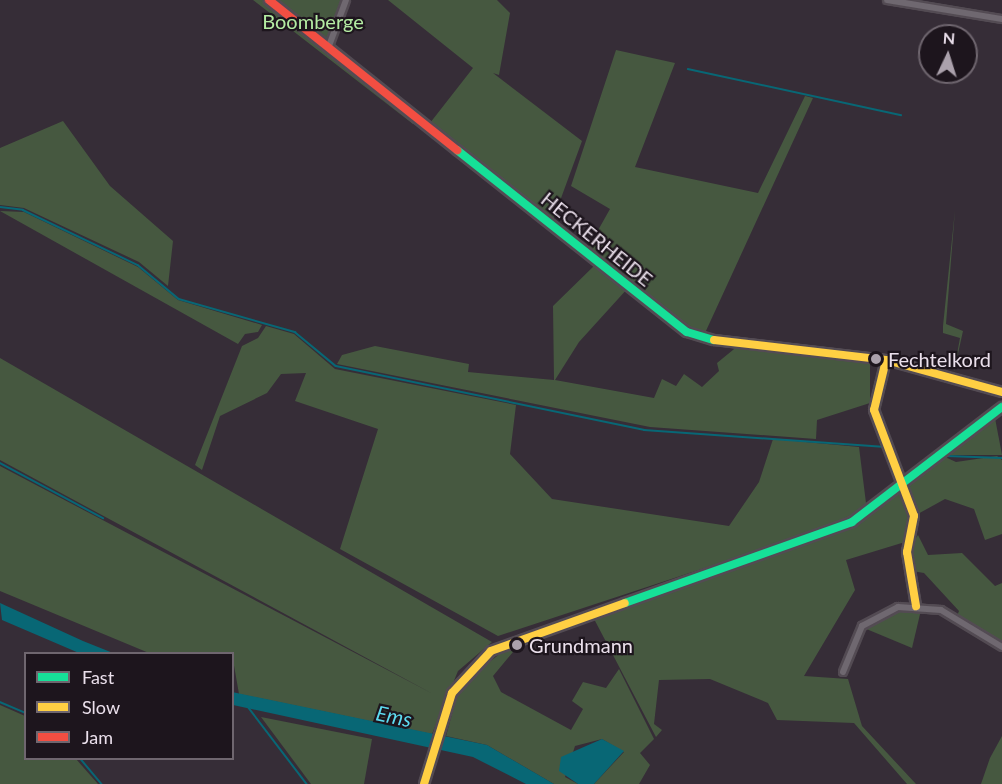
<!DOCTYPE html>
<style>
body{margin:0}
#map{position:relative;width:1002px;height:784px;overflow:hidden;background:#362d37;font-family:Lato,sans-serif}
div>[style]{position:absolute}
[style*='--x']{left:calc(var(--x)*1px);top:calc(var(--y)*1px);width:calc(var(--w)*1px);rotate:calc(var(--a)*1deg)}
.green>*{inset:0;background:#465840}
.water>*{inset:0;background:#086775}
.stream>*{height:1.5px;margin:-0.75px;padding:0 0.75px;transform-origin:0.75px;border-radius:0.75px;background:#086775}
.roads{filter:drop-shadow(2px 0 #534b53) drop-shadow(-2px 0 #534b53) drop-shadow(0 2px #534b53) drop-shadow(0 -2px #534b53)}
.street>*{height:6px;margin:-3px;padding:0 3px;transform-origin:3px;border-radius:3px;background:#6f6870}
.fast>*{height:8px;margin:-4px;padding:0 4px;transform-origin:4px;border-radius:4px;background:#16e098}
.slow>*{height:8px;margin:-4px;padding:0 4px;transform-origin:4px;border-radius:4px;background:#ffcf43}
.jam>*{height:8px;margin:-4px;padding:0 4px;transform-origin:4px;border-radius:4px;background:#f24e42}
.dots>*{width:16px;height:16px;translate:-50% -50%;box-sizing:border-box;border:3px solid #1d151d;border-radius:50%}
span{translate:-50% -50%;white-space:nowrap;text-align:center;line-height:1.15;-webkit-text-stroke:4.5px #1d151d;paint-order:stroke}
.park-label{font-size:20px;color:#b4eca3}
.street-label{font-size:20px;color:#eadfeb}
.poi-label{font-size:20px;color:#eadfeb}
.left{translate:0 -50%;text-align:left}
.water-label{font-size:21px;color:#5edcf1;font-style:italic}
.legend{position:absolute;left:24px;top:652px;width:210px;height:108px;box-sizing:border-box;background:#1d151d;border:2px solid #6f666f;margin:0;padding:8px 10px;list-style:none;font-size:18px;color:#eadfeb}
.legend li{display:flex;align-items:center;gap:12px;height:30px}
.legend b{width:30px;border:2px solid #6f666f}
.north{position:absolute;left:918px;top:24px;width:60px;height:60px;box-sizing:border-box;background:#1d151d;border:2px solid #6f666f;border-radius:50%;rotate:4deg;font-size:16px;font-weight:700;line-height:24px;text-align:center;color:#eadfeb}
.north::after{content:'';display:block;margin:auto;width:21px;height:27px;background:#aba1ac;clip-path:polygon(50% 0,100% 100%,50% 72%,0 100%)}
</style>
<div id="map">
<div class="green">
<div style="clip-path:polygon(253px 0,343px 0,326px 47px,416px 119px,413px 124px)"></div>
<div style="clip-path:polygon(388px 0,497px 0,510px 13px,499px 75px,493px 73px,582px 141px,553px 220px,430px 123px,473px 68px)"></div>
<div style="clip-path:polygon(616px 50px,675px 63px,635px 167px,758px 193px,805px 96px,813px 98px,705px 333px,691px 329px,588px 248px,610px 209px,571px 186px)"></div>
<div style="clip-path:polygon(63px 121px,110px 186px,173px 241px,168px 286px,139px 262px,24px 208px,0 205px,0 148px)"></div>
<div style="clip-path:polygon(955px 210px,946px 324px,963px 331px,953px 376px,960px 338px,943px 333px,943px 326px)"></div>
<div style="clip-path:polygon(0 211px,24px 212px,138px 267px,178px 300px,262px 325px,258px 332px,245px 334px,238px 344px)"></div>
<div style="clip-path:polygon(597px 263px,628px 288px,579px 342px,555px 380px,654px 398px,662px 379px,676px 386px,684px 374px,702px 387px,719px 371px,717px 363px,739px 345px,870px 361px,870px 403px,817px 420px,816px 439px,650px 427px,337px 364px,342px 355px,375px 346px,469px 364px,468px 372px,554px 380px,553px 306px)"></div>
<div style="clip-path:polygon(266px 326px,294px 334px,335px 369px,516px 405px,510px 454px,552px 499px,729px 526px,759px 482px,773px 439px,859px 447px,866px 503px,848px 518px,805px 535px,498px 636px,340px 549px,378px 429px,295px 401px,306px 373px,281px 374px,267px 393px,220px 416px,202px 470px,195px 465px,242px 346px,258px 338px)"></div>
<div style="clip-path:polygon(0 358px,492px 642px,458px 671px,432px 734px,239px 694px,232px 654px,149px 653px,0 591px,0 466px,433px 694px,0 460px)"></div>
<div style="clip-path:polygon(995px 418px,1002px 455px,947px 455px)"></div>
<div style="clip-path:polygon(997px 456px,1002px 460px,1002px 534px,985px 540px,974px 509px,945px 499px,916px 515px,908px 485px,945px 457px,956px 462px)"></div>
<div style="clip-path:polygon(900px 492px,912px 516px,905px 542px,846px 560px,855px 590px,804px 676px,848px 679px,862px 726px,916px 784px,907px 784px,854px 723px,777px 720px,768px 703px,710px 679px,659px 680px,654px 724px,662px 730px,656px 737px,593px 617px,804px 545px,854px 525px)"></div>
<div style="clip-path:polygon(918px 535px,928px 555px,962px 553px,995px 586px,1002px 583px,1002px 645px,957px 616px,959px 611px,924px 573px,912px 571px,911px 545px)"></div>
<div style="clip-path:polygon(898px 609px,921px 610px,912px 648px,864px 628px)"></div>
<div style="clip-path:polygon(507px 648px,513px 652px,493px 676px,501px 692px,571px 730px,583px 709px,572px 701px,583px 682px,606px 688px,619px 669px,654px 739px,640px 753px,650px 765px,639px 784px,594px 784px,624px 752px,602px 739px,575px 746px,565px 777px,578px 784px,554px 784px,487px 745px,446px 736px,457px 696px,468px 679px)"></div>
<div style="clip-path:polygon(0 705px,25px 716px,26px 758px,76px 759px,98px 784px,0 784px)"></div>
<div style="clip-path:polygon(261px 717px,372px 739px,364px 784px,311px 784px)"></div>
<div style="clip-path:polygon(1002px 736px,1002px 784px,981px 784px,990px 758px)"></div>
</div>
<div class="water">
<div style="clip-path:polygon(0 603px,83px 641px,113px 653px,79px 653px,2px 620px)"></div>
<div style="clip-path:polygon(232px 692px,487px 745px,554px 784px,526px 784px,473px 757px,233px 705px)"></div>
<div style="clip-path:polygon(602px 739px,624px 751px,594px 784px,578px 784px,559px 771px,561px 757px)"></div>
</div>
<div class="stream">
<div style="--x:688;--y:69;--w:218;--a:12.2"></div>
<div style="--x:0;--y:207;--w:23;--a:7"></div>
<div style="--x:23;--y:210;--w:127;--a:25.6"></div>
<div style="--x:138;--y:265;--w:53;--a:39.7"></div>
<div style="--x:179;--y:299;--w:121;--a:15.9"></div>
<div style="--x:295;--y:332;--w:53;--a:39.7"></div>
<div style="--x:336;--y:366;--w:315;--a:11.7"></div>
<div style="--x:644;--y:430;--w:242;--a:4"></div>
<div style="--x:947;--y:456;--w:55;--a:2.1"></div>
<div style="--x:0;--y:463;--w:117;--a:28.1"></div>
<div style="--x:0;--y:702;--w:28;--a:23"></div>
<div style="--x:249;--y:708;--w:96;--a:52.7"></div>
<div style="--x:80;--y:758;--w:34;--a:50"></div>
</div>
<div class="roads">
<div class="street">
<div style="--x:887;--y:0;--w:117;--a:9.4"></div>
<div style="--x:329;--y:46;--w:49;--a:-69.7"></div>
<div style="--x:843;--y:672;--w:50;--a:-67.6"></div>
<div style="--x:862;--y:626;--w:41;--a:-27.8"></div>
<div style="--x:898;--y:607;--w:43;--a:4"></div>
<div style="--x:941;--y:610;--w:71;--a:31.2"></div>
</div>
<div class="fast">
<div style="--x:457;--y:150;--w:293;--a:38.4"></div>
<div style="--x:687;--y:332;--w:28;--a:17"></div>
<div style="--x:625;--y:603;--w:241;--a:-19.6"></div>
<div style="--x:852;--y:522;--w:189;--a:-37.5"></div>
</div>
<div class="slow">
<div style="--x:714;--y:340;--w:173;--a:6.6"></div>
<div style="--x:886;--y:360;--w:120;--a:15.4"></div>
<div style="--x:886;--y:360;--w:51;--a:103.5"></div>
<div style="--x:874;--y:410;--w:113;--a:69.3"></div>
<div style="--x:914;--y:516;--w:37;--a:101"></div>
<div style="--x:907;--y:552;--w:55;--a:80.5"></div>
<div style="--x:424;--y:784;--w:95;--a:-72.9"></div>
<div style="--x:452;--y:693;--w:57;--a:-47.1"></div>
<div style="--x:491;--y:651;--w:142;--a:-19.7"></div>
</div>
<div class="jam">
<div style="--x:269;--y:0;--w:241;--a:38.6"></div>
</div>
</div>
<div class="dots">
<div style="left:876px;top:359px;background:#aba1ac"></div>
<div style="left:517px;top:645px;background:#aba1ac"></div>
</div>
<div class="park-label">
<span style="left:313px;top:21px">Boomberge</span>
</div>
<div class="street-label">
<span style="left:597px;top:239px;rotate:39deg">HECKERHEIDE</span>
</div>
<div class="poi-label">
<span class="left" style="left:888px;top:359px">Fechtelkord</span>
<span class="left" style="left:529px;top:645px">Grundmann</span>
</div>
<div class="water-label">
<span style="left:394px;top:716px;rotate:12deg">Ems</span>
</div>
<ul class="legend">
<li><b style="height:8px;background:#16e098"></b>Fast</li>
<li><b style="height:8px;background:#ffcf43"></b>Slow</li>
<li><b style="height:8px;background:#f24e42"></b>Jam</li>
</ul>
<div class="north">N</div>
</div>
